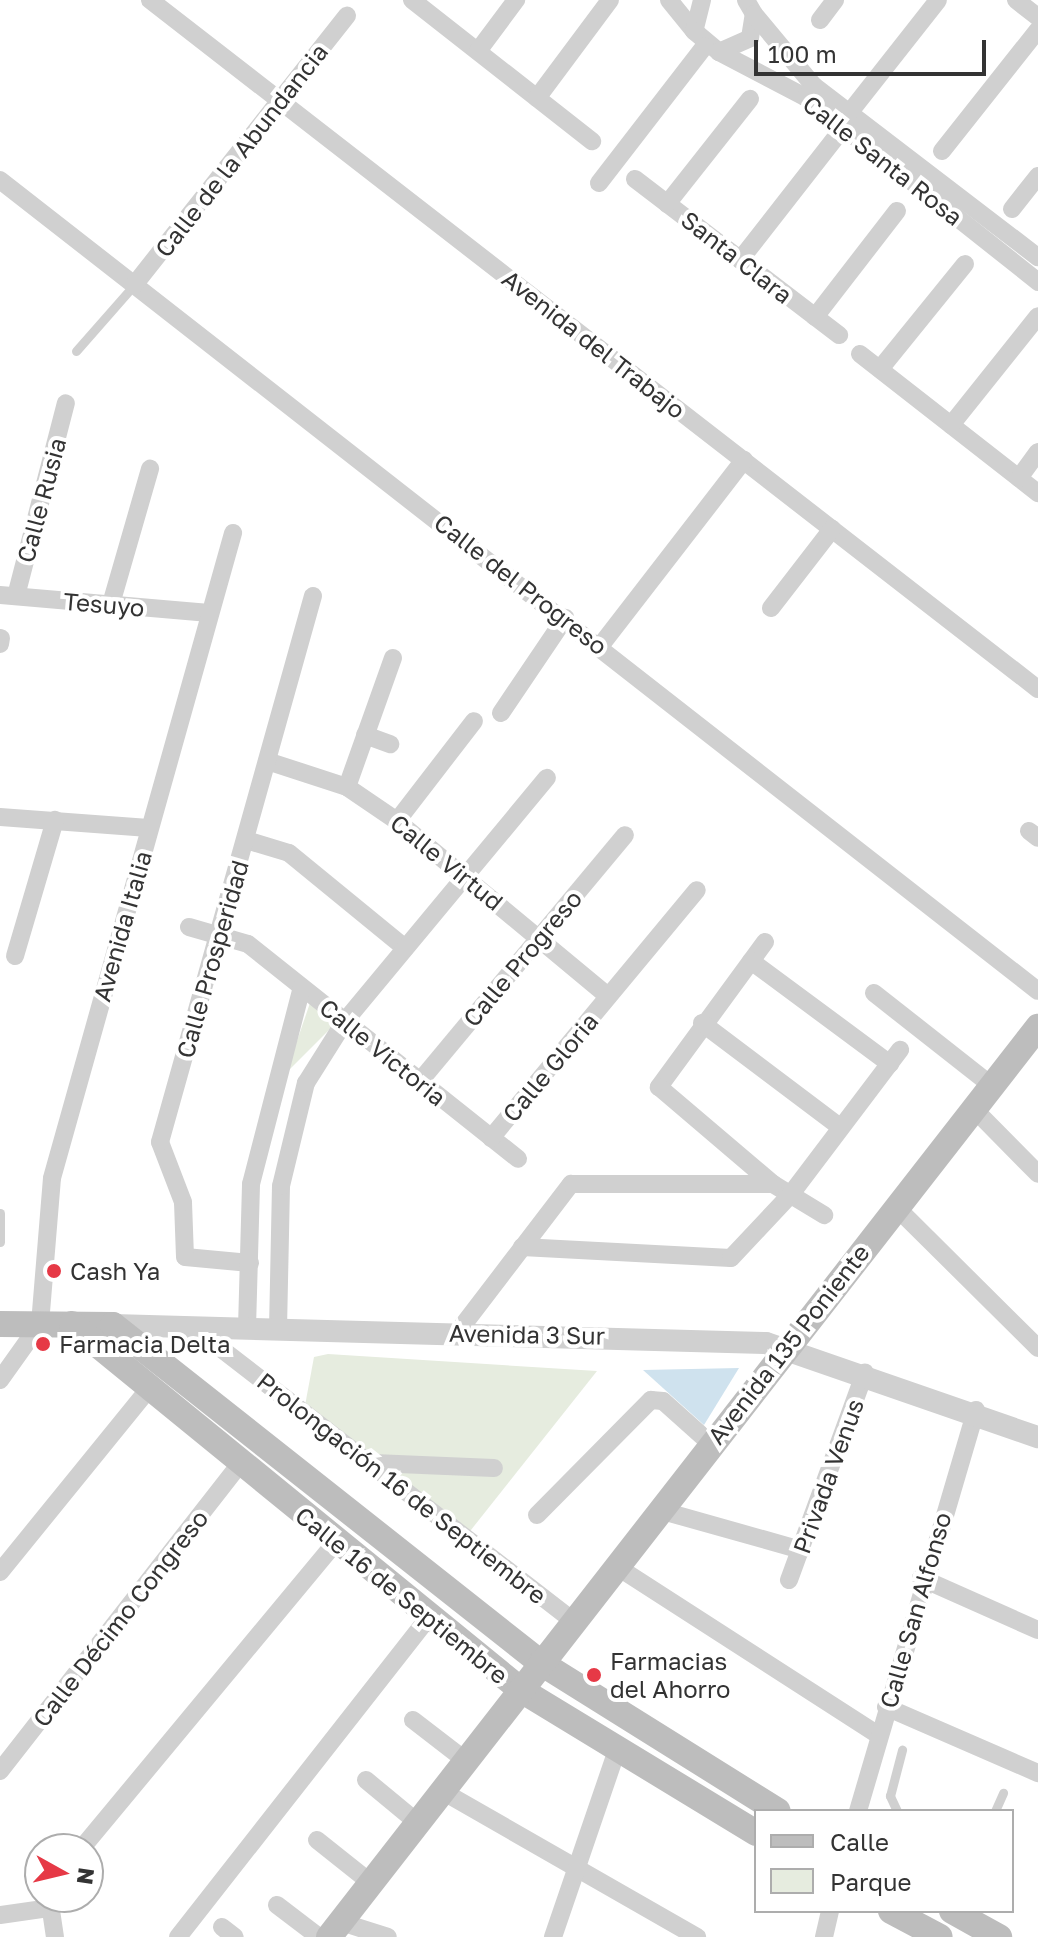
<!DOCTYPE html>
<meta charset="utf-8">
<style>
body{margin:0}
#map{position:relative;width:1038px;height:1937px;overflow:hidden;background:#fff;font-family:"Golos Text",sans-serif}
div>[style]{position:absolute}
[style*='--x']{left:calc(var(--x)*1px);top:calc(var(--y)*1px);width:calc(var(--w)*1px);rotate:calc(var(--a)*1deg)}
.green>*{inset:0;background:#e6ecdf}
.water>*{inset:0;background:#cfe2ee}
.service>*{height:9px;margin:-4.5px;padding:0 4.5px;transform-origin:4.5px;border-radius:4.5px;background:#d0d0d0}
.minor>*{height:18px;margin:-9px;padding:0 9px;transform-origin:9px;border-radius:9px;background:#d0d0d0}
.tertiary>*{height:22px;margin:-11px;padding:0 11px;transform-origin:11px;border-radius:11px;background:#d0d0d0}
.secondary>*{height:26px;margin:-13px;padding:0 13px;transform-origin:13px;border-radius:13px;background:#bdbdbd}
.dots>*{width:22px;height:22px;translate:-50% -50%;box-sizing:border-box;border:4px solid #fff;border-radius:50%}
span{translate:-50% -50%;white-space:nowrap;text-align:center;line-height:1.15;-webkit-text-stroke:8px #fff;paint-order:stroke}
.street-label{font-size:24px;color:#333}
.poi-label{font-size:24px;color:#333}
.left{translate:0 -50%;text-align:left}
.legend{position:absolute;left:754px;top:1809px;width:260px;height:104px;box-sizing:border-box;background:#fff;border:2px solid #adadad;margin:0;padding:10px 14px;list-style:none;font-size:24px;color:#333}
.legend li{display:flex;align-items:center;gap:16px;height:40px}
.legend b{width:40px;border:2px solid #adadad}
.north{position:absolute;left:24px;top:1833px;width:80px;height:80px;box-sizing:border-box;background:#fff;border:2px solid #adadad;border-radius:50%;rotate:98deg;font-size:22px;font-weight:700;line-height:32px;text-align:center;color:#333}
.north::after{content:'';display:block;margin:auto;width:28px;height:36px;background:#e63946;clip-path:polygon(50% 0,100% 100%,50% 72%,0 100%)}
.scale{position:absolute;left:754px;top:40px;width:232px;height:36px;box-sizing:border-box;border:4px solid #333;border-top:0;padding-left:10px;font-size:24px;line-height:28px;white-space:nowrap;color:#333;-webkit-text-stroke:6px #fff;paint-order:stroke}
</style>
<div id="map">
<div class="green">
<div style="clip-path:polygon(311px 1000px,336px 1023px,286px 1073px)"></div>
<div style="clip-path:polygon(328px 1354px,597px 1371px,467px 1535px,304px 1411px,314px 1357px)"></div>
</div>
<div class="water">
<div style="clip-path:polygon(739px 1368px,704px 1425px,643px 1370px)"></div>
</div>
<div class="service">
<div style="--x:76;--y:351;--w:88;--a:-48.7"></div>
<div style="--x:0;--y:1213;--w:29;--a:90"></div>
<div style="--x:897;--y:1811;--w:17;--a:-115"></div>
<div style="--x:890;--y:1796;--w:48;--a:-75.4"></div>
<div style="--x:995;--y:1811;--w:20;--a:-66"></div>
</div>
<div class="minor">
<div style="--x:150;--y:0;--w:1124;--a:37.81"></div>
<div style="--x:412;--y:0;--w:229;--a:38.1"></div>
<div style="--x:669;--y:0;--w:40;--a:51"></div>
<div style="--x:702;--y:0;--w:32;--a:104"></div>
<div style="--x:694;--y:31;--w:33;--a:40"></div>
<div style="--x:719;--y:52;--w:34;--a:-24"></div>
<div style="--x:750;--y:38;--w:24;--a:-81"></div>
<div style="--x:754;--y:14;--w:16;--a:-120"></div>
<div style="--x:1016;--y:0;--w:28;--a:38"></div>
<div style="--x:754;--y:14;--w:94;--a:50.2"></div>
<div style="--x:814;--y:86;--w:282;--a:37.4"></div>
<div style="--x:820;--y:20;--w:25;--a:-53"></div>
<div style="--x:478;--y:51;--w:64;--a:-53.3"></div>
<div style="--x:719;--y:52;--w:97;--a:27.6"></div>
<div style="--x:805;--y:97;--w:298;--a:38.4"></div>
<div style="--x:537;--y:98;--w:122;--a:-53.3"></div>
<div style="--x:850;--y:112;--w:142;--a:-51.8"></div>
<div style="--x:942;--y:151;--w:154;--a:-51.6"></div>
<div style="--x:635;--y:179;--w:257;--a:37.4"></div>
<div style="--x:0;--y:180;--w:1317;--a:38"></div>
<div style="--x:599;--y:183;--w:173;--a:-52.3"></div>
<div style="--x:667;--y:204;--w:134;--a:-51.7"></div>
<div style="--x:1012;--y:209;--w:42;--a:-51.8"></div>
<div style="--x:740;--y:260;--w:169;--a:-52"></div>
<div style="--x:135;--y:284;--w:342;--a:-51.7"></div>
<div style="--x:815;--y:317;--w:134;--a:-52.3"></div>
<div style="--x:860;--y:354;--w:226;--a:38"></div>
<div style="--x:880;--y:369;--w:135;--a:-51"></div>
<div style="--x:951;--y:425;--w:139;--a:-51.4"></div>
<div style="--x:1019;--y:478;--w:32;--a:-54"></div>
<div style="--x:0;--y:595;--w:210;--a:4.9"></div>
<div style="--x:16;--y:596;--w:199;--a:-75.5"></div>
<div style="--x:111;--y:604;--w:141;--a:-73.9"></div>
<div style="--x:771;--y:608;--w:100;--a:-52.3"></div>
<div style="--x:0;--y:644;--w:6;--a:-81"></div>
<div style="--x:601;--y:645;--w:234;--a:-52.3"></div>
<div style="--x:501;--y:713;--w:115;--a:-56"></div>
<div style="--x:365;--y:735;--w:27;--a:20"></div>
<div style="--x:267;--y:761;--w:84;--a:18"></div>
<div style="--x:347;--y:787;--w:60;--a:34.2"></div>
<div style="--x:397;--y:821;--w:274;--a:39.7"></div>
<div style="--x:347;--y:787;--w:137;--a:-70.4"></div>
<div style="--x:0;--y:817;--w:149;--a:4.2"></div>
<div style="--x:397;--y:821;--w:126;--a:-52.4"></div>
<div style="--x:1029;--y:831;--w:11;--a:38"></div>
<div style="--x:246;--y:840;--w:45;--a:16.8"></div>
<div style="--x:289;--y:853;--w:150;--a:39.3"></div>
<div style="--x:189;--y:927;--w:61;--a:16.1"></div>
<div style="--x:248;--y:944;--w:345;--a:38.5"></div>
<div style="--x:765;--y:942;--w:180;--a:126.2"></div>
<div style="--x:659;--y:1087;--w:150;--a:40.4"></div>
<div style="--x:773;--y:1184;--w:60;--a:31.3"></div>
<div style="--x:15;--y:956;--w:142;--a:-73.6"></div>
<div style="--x:751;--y:961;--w:173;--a:36.5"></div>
<div style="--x:874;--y:993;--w:150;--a:38.2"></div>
<div style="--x:702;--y:1023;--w:173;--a:37"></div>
<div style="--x:420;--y:1081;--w:320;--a:-50.2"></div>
<div style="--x:974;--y:1109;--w:91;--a:45.4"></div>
<div style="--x:491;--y:1138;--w:322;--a:-50.3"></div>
<div style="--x:896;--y:1207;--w:200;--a:44.8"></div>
<div style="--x:522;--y:1247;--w:209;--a:3"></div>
<div style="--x:731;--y:1258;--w:88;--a:-46.8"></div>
<div style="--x:791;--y:1194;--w:181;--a:-52.9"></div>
<div style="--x:250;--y:1263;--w:65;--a:-174.7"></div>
<div style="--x:185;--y:1257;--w:55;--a:-92.1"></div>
<div style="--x:183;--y:1202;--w:64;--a:-111"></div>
<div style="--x:160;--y:1142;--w:567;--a:-74.35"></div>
<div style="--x:193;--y:1327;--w:480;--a:37.7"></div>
<div style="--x:247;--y:1328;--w:144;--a:-88.4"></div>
<div style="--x:251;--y:1184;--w:203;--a:-75.5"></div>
<div style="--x:278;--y:1329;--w:143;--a:-88.8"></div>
<div style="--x:281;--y:1186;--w:106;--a:-76.4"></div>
<div style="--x:306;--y:1083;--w:73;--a:-57.8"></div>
<div style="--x:345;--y:1021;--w:316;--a:-50.3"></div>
<div style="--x:457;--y:1333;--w:188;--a:-52.6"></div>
<div style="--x:571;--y:1184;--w:202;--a:0"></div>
<div style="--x:0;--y:1380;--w:69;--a:-54.5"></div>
<div style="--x:40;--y:1324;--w:146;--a:-85.3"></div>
<div style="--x:52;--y:1178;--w:670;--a:-74.32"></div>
<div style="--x:374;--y:1463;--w:120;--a:2.4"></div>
<div style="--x:659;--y:1510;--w:148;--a:15.7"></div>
<div style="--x:537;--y:1515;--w:162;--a:-45.3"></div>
<div style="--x:651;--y:1400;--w:12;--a:5"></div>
<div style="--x:663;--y:1401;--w:63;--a:41.8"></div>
<div style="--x:616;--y:1566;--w:312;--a:32.8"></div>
<div style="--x:0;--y:1572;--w:233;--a:-50.9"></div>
<div style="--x:921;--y:1578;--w:128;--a:24"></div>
<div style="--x:789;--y:1580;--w:221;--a:-69.9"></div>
<div style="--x:886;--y:1707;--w:166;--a:23.5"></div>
<div style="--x:413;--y:1720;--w:67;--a:37.7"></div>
<div style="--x:0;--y:1771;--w:388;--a:-52"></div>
<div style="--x:366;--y:1780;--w:67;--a:39.6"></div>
<div style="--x:442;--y:1791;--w:294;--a:29.8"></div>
<div style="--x:858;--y:1811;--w:418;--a:-73.6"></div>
<div style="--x:317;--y:1840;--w:69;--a:38.5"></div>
<div style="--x:81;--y:1849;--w:399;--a:-50.3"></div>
<div style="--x:49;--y:1897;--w:40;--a:81.5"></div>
<div style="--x:277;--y:1905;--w:53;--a:37.3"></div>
<div style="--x:0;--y:1915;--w:49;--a:-8.1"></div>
<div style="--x:341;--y:1922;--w:49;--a:17.7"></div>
<div style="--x:222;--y:1927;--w:16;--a:38"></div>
<div style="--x:178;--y:1937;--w:407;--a:-51.9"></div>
<div style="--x:553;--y:1937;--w:198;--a:-71.1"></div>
<div style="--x:824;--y:1937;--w:27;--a:-77"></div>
</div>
<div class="tertiary">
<div style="--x:113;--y:1325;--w:653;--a:1.58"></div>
<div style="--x:766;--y:1343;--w:288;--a:19.1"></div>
</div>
<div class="secondary">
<div style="--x:0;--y:1324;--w:113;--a:0.5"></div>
<div style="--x:113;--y:1325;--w:545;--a:38.3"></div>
<div style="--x:541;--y:1663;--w:279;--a:32"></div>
<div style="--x:72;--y:1324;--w:579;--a:39.19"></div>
<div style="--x:521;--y:1690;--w:275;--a:31.3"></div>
<div style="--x:891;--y:1911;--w:55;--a:28"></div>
<div style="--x:952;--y:1911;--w:54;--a:29"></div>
<div style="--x:329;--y:1937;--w:1154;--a:-52.08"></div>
</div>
<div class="dots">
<div style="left:54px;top:1271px;background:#e63946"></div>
<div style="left:43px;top:1344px;background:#e63946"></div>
<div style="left:594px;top:1675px;background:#e63946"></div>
</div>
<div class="street-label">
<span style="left:241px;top:150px;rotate:-52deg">Calle de la Abundancia</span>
<span style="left:883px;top:160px;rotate:38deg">Calle Santa Rosa</span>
<span style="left:737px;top:257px;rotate:38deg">Santa Clara</span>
<span style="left:594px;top:344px;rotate:38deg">Avenida del Trabajo</span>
<span style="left:41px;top:500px;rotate:-75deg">Calle Rusia</span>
<span style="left:521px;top:584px;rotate:38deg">Calle del Progreso</span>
<span style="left:104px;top:604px;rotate:5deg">Tesuyo</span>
<span style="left:447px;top:862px;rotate:39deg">Calle Virtud</span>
<span style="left:122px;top:926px;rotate:-74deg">Avenida Italia</span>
<span style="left:522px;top:958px;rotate:-50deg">Calle Progreso</span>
<span style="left:212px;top:959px;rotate:-74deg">Calle Prosperidad</span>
<span style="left:383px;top:1052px;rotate:39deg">Calle Victoria</span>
<span style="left:550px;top:1067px;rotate:-50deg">Calle Gloria</span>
<span style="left:527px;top:1334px;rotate:1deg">Avenida 3 Sur</span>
<span style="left:788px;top:1344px;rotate:-52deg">Avenida 135 Poniente</span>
<span style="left:828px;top:1476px;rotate:-70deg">Privada Venus</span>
<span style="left:402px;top:1488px;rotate:38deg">Prolongación 16 de Septiembre</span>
<span style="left:402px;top:1595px;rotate:39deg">Calle 16 de Septiembre</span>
<span style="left:915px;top:1610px;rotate:-74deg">Calle San Alfonso</span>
<span style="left:120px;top:1618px;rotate:-52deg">Calle Décimo Congreso</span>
</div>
<div class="poi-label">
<span class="left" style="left:70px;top:1271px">Cash Ya</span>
<span class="left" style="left:59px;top:1344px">Farmacia Delta</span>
<span class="left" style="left:610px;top:1675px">Farmacias<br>del Ahorro</span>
</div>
<ul class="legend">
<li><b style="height:10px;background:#bdbdbd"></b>Calle</li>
<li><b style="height:22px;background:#e6ecdf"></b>Parque</li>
</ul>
<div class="north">N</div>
<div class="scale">100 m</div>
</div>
